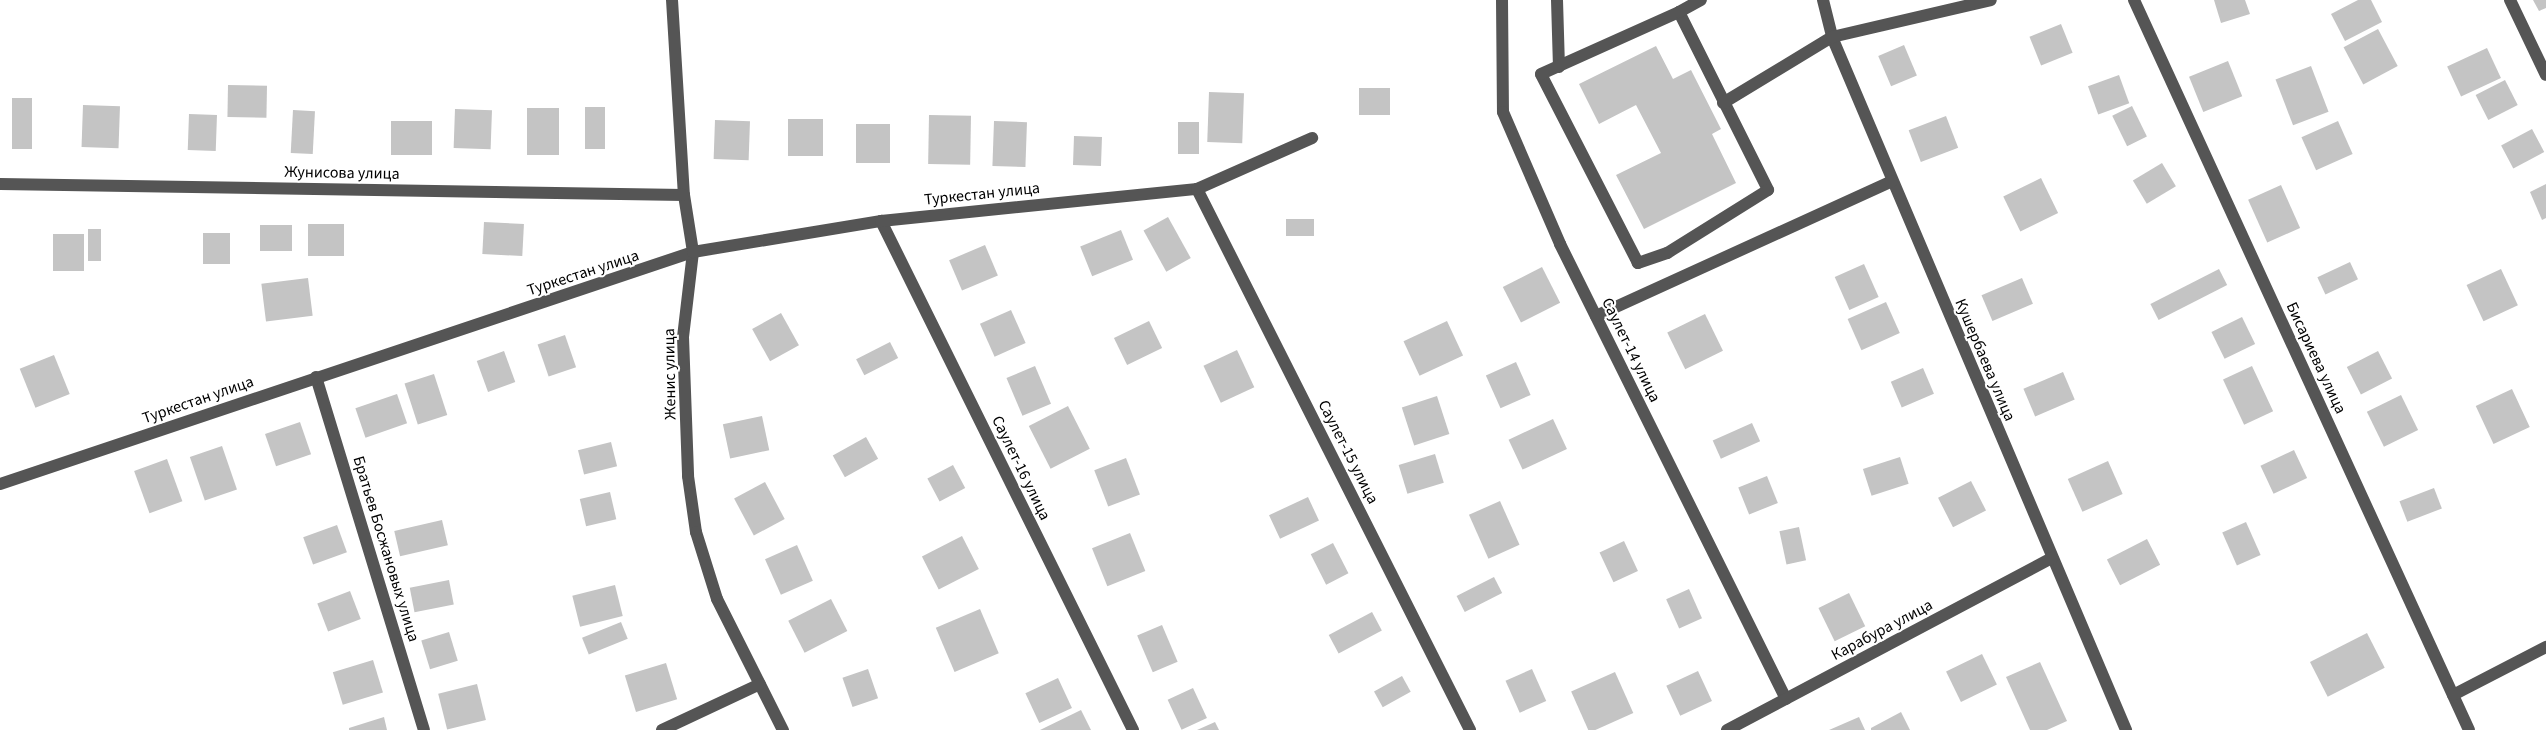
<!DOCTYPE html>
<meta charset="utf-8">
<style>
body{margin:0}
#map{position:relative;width:2546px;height:730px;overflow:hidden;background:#fff;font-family:"Source Sans 3",sans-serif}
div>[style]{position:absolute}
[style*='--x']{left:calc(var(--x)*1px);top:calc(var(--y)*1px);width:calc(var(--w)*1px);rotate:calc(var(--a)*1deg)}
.building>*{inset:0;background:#c4c4c4;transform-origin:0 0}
.minor>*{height:12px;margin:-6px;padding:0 6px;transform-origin:6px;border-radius:6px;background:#555}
span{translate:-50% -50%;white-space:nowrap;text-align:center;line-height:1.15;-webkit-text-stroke:4px #fff;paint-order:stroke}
.street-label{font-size:16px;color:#000}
</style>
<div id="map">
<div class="building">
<div style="clip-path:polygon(2214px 0,2245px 0,2250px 14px,2221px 23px)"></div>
<div style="clip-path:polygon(2358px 0,2371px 0,2382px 22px,2345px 41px,2331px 14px)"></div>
<div style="clip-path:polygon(2533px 0,2546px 0,2546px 8px,2539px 11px)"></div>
<div style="left:2061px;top:24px;width:31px;height:34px;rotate:68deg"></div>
<div style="left:2378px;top:29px;width:42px;height:39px;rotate:62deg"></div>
<div style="left:1904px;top:45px;width:33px;height:28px;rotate:67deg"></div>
<div style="clip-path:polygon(1656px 46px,1673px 79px,1691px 70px,1721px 129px,1712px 134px,1736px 183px,1644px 229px,1616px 175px,1661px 153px,1636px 105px,1599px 124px,1579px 84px)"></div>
<div style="left:2487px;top:48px;width:33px;height:44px;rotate:65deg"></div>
<div style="left:2228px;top:61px;width:38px;height:42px;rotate:68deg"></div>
<div style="left:2311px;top:66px;width:49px;height:38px;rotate:69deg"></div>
<div style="left:2119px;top:75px;width:30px;height:33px;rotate:70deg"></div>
<div style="left:2505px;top:80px;width:28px;height:33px;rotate:63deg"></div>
<div style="left:228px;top:85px;width:39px;height:32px;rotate:1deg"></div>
<div style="left:1359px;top:88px;width:31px;height:27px"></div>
<div style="left:1209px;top:92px;width:35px;height:50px;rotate:2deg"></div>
<div style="left:12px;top:98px;width:20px;height:51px"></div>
<div style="left:83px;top:105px;width:37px;height:42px;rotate:2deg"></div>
<div style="left:2132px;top:106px;width:34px;height:22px;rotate:64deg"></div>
<div style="left:585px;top:107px;width:20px;height:42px"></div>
<div style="left:527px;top:108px;width:32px;height:47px"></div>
<div style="left:455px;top:109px;width:37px;height:39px;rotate:2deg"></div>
<div style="left:293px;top:110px;width:22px;height:43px;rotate:3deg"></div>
<div style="left:189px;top:114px;width:28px;height:36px;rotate:2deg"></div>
<div style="left:929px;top:115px;width:42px;height:49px;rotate:1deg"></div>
<div style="left:1946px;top:116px;width:34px;height:40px;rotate:69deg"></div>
<div style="left:788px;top:119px;width:35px;height:37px"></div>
<div style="left:715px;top:120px;width:35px;height:39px;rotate:2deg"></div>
<div style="left:391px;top:121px;width:41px;height:34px"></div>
<div style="left:994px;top:121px;width:33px;height:45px;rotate:2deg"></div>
<div style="left:2338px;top:121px;width:36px;height:40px;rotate:66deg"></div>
<div style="left:1178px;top:122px;width:21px;height:32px"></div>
<div style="left:856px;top:124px;width:34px;height:39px"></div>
<div style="left:2532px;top:129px;width:26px;height:35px;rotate:62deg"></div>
<div style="left:1074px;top:136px;width:28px;height:29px;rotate:2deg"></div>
<div style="left:2162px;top:163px;width:27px;height:34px;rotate:59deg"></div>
<div style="left:2041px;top:178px;width:39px;height:42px;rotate:64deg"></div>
<div style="clip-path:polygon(2546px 184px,2546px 218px,2542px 220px,2530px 192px)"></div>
<div style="left:2281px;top:185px;width:47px;height:36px;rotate:66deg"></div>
<div style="left:1168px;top:217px;width:47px;height:28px;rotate:61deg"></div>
<div style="left:1286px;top:219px;width:28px;height:17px"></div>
<div style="left:484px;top:222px;width:40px;height:32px;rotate:3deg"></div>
<div style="left:308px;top:224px;width:36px;height:32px"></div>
<div style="left:260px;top:225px;width:32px;height:26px"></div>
<div style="left:88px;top:229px;width:13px;height:32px"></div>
<div style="left:1121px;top:230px;width:32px;height:44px;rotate:68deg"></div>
<div style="left:203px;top:233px;width:27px;height:31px"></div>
<div style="left:53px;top:234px;width:31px;height:37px"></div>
<div style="left:985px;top:245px;width:33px;height:39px;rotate:67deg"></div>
<div style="left:2350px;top:262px;width:19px;height:36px;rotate:65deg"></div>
<div style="left:1864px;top:264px;width:36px;height:32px;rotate:66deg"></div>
<div style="left:1542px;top:267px;width:40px;height:44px;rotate:63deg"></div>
<div style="left:2219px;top:269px;width:18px;height:77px;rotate:63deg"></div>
<div style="left:2501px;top:269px;width:40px;height:38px;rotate:65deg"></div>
<div style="left:308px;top:278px;width:38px;height:47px;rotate:83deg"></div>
<div style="left:2022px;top:278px;width:28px;height:44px;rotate:67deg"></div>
<div style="left:1886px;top:302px;width:34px;height:42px;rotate:66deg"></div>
<div style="left:1011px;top:310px;width:36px;height:34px;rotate:66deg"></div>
<div style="left:781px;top:313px;width:37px;height:33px;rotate:61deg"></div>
<div style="left:1705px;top:314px;width:41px;height:42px;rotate:64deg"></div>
<div style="left:2242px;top:317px;width:30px;height:34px;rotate:64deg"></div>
<div style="left:1149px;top:321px;width:30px;height:39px;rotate:64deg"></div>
<div style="left:1447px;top:321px;width:38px;height:48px;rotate:65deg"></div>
<div style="left:565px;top:335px;width:34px;height:29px;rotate:71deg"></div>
<div style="left:890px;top:342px;width:18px;height:38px;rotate:63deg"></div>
<div style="left:1237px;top:350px;width:41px;height:37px;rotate:65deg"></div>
<div style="left:504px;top:351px;width:33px;height:29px;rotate:70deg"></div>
<div style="left:2378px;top:351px;width:31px;height:35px;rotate:63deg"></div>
<div style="left:54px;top:355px;width:42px;height:37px;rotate:68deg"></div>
<div style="left:1516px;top:362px;width:36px;height:33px;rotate:66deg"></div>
<div style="left:1035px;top:366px;width:41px;height:31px;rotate:67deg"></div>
<div style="left:2252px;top:366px;width:50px;height:32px;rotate:65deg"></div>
<div style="left:1923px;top:368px;width:28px;height:35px;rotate:67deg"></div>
<div style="left:2063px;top:372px;width:30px;height:43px;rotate:67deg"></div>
<div style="left:434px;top:374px;width:43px;height:31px;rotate:72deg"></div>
<div style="left:2512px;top:389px;width:42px;height:40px;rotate:65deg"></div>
<div style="left:397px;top:394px;width:31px;height:44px;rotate:71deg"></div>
<div style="left:2401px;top:395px;width:39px;height:38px;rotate:64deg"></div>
<div style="left:1437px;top:396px;width:40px;height:37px;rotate:72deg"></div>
<div style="left:1068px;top:406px;width:48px;height:44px;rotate:63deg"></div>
<div style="left:762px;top:416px;width:35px;height:40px;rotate:78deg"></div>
<div style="left:1553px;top:419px;width:33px;height:49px;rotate:65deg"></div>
<div style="left:300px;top:422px;width:34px;height:37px;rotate:71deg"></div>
<div style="left:1752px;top:423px;width:20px;height:43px;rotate:66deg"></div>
<div style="left:866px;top:437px;width:25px;height:38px;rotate:61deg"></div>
<div style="left:611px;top:442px;width:25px;height:34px;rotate:76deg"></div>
<div style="left:222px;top:446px;width:46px;height:34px;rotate:71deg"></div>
<div style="left:2294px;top:450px;width:31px;height:37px;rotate:65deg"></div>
<div style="left:1435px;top:454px;width:30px;height:38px;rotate:73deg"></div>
<div style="left:1900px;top:457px;width:28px;height:39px;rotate:72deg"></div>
<div style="left:1126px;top:458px;width:39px;height:34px;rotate:69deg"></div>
<div style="left:167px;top:459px;width:45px;height:35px;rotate:70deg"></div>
<div style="left:2108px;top:461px;width:36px;height:44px;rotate:66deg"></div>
<div style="left:953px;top:465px;width:26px;height:29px;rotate:62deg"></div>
<div style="left:1767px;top:476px;width:29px;height:31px;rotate:68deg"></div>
<div style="left:1971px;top:481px;width:33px;height:37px;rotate:63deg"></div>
<div style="left:765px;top:482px;width:42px;height:35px;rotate:62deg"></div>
<div style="left:2434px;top:488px;width:22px;height:37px;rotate:69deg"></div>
<div style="left:610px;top:492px;width:28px;height:31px;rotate:77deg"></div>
<div style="left:1308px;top:497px;width:26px;height:43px;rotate:65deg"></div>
<div style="left:1500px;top:501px;width:48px;height:34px;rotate:66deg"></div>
<div style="left:442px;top:520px;width:26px;height:49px;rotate:77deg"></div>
<div style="left:2246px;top:522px;width:36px;height:26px;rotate:66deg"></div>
<div style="left:337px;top:525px;width:29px;height:36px;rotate:70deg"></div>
<div style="left:1799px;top:527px;width:34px;height:20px;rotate:78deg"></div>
<div style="left:1130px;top:533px;width:41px;height:41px;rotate:68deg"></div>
<div style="left:962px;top:536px;width:37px;height:45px;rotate:63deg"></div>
<div style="left:2147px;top:539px;width:29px;height:45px;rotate:63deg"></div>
<div style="left:1624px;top:541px;width:33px;height:27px;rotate:65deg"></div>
<div style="left:1333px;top:543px;width:34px;height:25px;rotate:63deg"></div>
<div style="left:797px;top:545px;width:39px;height:35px;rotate:66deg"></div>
<div style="left:1494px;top:577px;width:18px;height:42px;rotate:63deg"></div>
<div style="left:449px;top:580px;width:25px;height:40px;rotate:79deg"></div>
<div style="left:615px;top:585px;width:32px;height:44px;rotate:76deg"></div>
<div style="left:1689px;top:589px;width:32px;height:25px;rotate:66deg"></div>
<div style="left:350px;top:591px;width:30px;height:35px;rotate:69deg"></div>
<div style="left:1849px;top:593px;width:37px;height:34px;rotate:64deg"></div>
<div style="left:831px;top:599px;width:36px;height:48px;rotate:63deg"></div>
<div style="left:980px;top:609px;width:48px;height:48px;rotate:67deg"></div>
<div style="left:1372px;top:612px;width:21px;height:49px;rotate:62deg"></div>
<div style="left:621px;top:622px;width:18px;height:42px;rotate:68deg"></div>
<div style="left:1162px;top:625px;width:40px;height:27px;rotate:67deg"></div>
<div style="left:449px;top:632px;width:30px;height:29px;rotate:73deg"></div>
<div style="left:2367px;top:633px;width:39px;height:64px;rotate:63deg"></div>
<div style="left:1982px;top:654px;width:34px;height:40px;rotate:64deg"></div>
<div style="left:373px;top:660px;width:34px;height:42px;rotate:73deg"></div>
<div style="clip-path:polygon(2040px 662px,2067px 721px,2047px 730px,2030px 730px,2006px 677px)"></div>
<div style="left:666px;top:663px;width:38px;height:43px;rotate:73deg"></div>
<div style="left:868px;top:669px;width:31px;height:27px;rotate:71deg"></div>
<div style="left:1532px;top:669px;width:35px;height:29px;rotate:66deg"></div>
<div style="left:1698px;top:671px;width:33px;height:35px;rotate:65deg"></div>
<div style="left:1615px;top:672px;width:45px;height:48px;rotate:66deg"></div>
<div style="left:1402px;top:676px;width:18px;height:32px;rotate:61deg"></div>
<div style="left:1058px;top:678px;width:33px;height:36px;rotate:65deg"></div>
<div style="left:477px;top:684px;width:37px;height:40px;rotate:76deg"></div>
<div style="left:1193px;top:688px;width:33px;height:28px;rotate:65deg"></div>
<div style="clip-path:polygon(1081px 710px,1091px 730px,1040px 730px)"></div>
<div style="clip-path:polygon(1901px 712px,1910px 730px,1871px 730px,1871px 728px)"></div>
<div style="clip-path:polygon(384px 717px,387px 730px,349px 730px,349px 728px)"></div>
<div style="clip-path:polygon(1859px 717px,1865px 730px,1829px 730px)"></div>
<div style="clip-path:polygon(1215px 722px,1219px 730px,1197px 730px)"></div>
</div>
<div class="minor">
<div style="--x:672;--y:0;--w:195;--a:86.5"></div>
<div style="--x:684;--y:195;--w:58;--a:81"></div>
<div style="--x:693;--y:252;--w:86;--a:96.7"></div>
<div style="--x:683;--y:337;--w:139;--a:87.9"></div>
<div style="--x:688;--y:476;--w:57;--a:81.9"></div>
<div style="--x:696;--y:532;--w:70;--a:72.6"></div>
<div style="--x:717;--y:599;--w:147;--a:63.3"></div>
<div style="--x:1502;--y:0;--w:112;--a:89.5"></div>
<div style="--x:1503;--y:112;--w:144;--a:66.6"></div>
<div style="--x:1560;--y:244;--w:508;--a:63.59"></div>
<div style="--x:1557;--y:0;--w:67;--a:88.3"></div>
<div style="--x:1823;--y:0;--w:38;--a:76"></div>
<div style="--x:1832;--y:37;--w:753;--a:67.01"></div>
<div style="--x:2134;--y:0;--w:803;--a:65.35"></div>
<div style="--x:2510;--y:0;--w:83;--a:64.4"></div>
<div style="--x:1679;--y:12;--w:199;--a:63.4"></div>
<div style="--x:1768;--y:190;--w:119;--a:148"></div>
<div style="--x:1667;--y:253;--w:31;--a:161"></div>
<div style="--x:1638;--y:263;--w:212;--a:-117.2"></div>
<div style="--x:1541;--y:74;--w:151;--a:-24.2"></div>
<div style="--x:1679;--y:12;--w:25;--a:-29"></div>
<div style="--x:1723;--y:103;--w:127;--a:-31.2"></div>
<div style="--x:1832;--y:37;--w:163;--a:-13.1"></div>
<div style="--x:0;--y:184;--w:684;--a:0.92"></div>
<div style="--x:1197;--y:189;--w:606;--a:63.22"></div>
<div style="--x:881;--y:221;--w:568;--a:63.66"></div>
<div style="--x:1596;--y:316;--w:325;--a:-24.5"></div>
<div style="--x:316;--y:377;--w:369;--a:73"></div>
<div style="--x:0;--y:484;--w:731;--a:-18.51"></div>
<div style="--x:693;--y:252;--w:191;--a:-9.4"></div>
<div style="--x:881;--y:221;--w:318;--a:-5.8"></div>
<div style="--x:1197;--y:189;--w:126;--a:-23.9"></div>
<div style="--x:2453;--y:695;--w:105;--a:-27.3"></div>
<div style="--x:662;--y:730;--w:108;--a:-25.1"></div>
<div style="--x:1727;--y:730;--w:368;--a:-27.9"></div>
</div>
<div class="street-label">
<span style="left:342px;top:173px;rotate:1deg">Жунисова улица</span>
<span style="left:982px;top:194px;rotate:-6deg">Туркестан улица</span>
<span style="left:583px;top:273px;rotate:-18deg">Туркестан улица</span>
<span style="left:1631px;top:350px;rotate:64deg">Саулет-14 улица</span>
<span style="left:2316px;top:358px;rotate:65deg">Бисариева улица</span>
<span style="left:1985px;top:360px;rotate:67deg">Кушербаева улица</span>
<span style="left:670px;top:374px;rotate:-91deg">Женис улица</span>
<span style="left:198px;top:400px;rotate:-19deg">Туркестан улица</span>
<span style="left:1348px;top:452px;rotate:63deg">Саулет-15 улица</span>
<span style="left:1021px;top:468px;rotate:64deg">Саулет-16 улица</span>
<span style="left:386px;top:549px;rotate:73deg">Братьев Босжановых улица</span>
<span style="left:1882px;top:630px;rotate:-28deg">Карабура улица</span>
</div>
</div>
